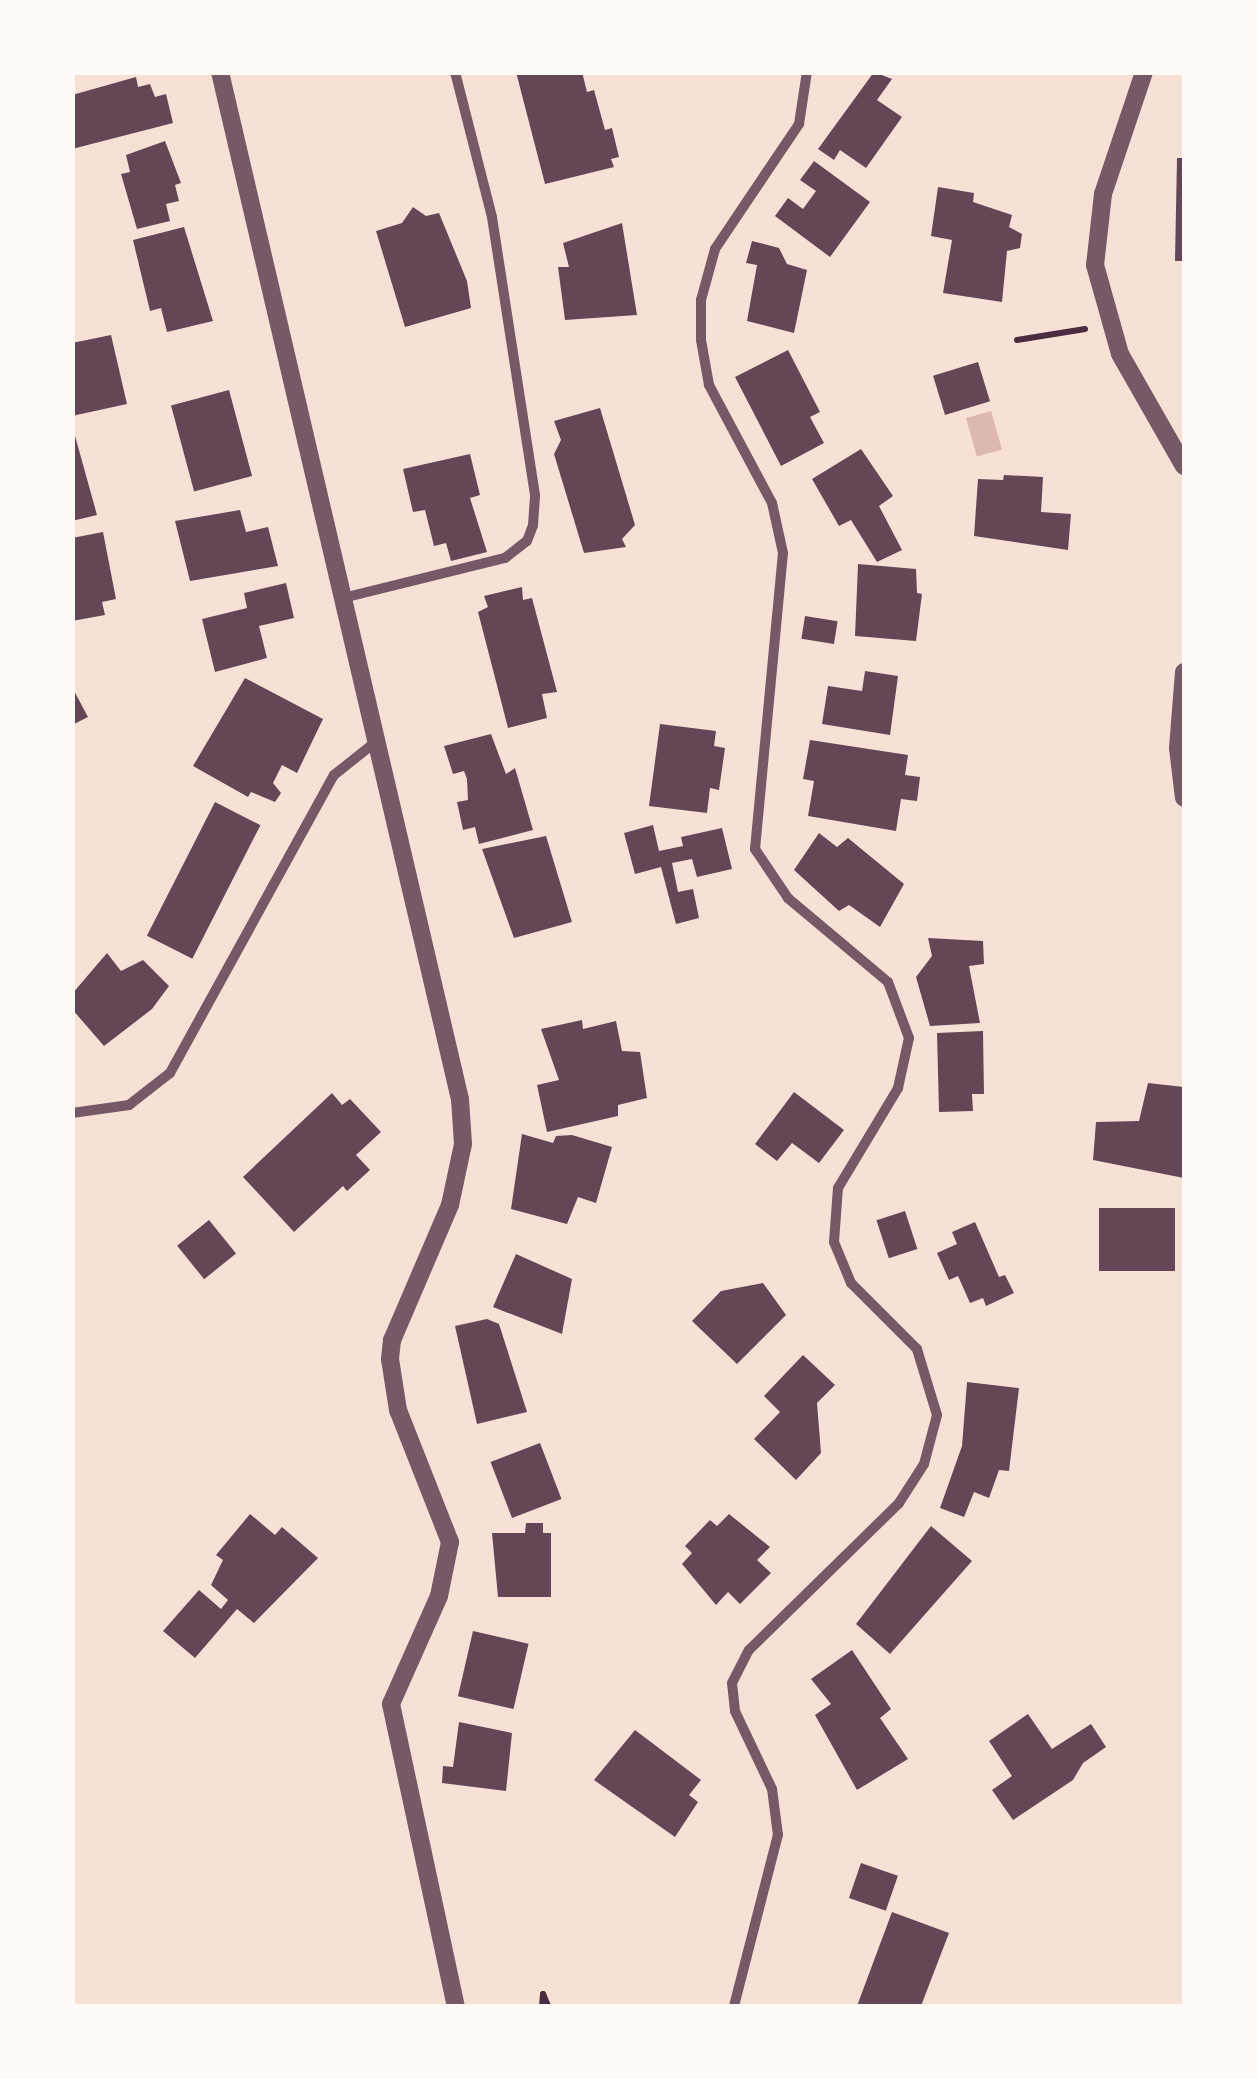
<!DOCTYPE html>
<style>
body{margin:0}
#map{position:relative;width:1257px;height:2079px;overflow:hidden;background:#f7e1d7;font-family:Rubik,sans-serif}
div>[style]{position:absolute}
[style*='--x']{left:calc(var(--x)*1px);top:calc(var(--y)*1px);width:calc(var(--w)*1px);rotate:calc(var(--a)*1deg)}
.water>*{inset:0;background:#dcb8b0;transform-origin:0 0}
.building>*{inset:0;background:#644757;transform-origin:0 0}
.path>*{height:6px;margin:-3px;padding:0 3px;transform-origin:3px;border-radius:3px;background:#4a2c40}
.minor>*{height:10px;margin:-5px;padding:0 5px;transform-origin:5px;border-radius:5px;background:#755966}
.tertiary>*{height:18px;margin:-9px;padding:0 9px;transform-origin:9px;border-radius:9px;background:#755966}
span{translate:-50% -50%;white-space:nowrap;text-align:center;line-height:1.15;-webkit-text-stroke:10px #fffaf5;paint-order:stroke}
.frame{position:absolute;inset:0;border:75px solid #fffaf5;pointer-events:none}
</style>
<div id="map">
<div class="water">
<div style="left:991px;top:411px;width:40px;height:26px;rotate:74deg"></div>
</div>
<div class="building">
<div style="clip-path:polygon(516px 72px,582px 72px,587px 92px,594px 90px,605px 130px,612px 128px,619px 157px,611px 159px,614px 167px,545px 184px)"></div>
<div style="clip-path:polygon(874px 72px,892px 79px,877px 100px,902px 117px,866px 168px,840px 150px,834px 160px,818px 149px)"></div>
<div style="clip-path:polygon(136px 77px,138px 87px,150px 84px,155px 97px,166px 94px,173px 123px,72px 149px,72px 95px)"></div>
<div style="clip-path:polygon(165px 141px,181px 183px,175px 185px,179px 201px,166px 204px,170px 221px,137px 229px,121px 174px,130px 172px,126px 155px)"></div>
<div style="clip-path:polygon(1177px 158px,1184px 158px,1184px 261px,1175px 261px)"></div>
<div style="clip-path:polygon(814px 161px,870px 202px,830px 257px,775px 216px,788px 198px,803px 209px,816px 191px,800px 180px)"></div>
<div style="clip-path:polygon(938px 187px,974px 193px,973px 202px,1012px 215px,1009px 227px,1022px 234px,1020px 248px,1007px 251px,1002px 302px,943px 293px,952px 240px,931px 236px)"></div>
<div style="clip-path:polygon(413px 207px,426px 216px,439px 213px,467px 281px,471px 308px,405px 327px,376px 231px,402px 223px)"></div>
<div style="clip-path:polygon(622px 223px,637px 315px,565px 320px,558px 267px,569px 267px,563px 243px)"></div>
<div style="clip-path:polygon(184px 227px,213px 321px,167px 332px,161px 308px,150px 311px,133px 240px)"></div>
<div style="clip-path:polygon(752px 241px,779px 248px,787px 264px,807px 270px,794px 333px,747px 321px,757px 265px,746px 263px)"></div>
<div style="clip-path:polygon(111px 335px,127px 404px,72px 416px,72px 343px)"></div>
<div style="clip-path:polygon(788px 350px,820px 412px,810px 417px,824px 443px,781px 466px,735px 377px)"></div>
<div style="left:978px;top:362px;width:41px;height:47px;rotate:73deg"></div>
<div style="left:229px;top:390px;width:89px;height:60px;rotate:75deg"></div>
<div style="clip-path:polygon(600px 408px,635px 525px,622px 539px,626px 547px,584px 553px,554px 454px,561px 440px,554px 421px)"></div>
<div style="clip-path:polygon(72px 425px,97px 515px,72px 521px)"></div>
<div style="clip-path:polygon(861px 449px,893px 496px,879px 506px,902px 550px,877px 562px,851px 520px,839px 526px,812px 479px)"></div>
<div style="clip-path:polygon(470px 454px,480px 495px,470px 498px,487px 552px,451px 561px,446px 543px,434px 546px,425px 510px,413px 512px,403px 469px)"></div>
<div style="clip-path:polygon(1004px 475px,1043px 477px,1041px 512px,1071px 514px,1068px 550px,974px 536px,978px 479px,1003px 480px)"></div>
<div style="clip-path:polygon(240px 510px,246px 532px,268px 527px,278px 566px,190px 581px,175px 521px)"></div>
<div style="clip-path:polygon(103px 532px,116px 599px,102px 602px,105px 615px,72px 621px,72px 538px)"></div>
<div style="clip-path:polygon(858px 564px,916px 569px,917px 593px,922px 594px,916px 641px,855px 636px)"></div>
<div style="clip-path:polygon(286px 583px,294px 618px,259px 626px,267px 658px,215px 672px,202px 619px,247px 608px,244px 593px)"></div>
<div style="clip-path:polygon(522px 587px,523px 600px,532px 598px,557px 692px,542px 694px,547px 718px,508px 728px,478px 612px,488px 607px,484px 596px)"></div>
<div style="left:805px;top:616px;width:33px;height:23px;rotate:9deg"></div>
<div style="clip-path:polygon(865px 671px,898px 676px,890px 735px,822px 724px,828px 686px,862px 691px)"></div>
<div style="clip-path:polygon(245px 678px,323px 719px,297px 773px,282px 765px,273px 783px,281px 793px,275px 802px,251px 792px,248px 797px,193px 766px)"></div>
<div style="clip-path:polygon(72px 687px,88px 717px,72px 725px)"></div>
<div style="clip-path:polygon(660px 724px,716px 731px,714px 746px,725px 748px,719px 790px,710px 788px,707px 813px,649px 806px)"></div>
<div style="clip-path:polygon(491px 734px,506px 774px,515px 768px,533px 830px,479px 844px,475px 827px,463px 830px,457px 802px,468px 800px,467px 779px,464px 771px,453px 774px,444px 746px)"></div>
<div style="clip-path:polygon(810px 740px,908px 755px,905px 775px,920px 777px,917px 801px,901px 799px,896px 831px,808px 816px,814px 781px,803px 779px)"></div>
<div style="left:215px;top:802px;width:51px;height:150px;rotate:27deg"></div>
<div style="clip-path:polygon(653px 825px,659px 851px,683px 846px,681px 837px,722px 828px,732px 869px,697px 877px,692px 859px,672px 863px,678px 892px,693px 889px,699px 918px,676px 924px,661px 867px,635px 874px,624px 833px)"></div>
<div style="clip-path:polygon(819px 833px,837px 847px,848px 838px,904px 884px,880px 927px,849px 905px,839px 911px,794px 870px)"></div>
<div style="clip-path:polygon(546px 836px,572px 922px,514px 938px,482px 849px)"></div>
<div style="clip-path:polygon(928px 938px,983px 941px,984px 964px,969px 966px,980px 1023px,930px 1026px,916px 977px,932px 956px)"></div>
<div style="clip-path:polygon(107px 953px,121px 971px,143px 960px,169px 986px,152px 1009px,104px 1046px,72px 1009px,72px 994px)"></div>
<div style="clip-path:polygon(582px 1020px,583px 1029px,616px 1021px,622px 1051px,640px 1052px,647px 1098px,618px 1105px,618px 1116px,547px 1132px,537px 1085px,559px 1080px,541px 1029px)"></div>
<div style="clip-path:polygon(983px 1031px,984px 1094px,972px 1094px,973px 1111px,939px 1112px,937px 1033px)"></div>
<div style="clip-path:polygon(1148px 1083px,1184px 1087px,1184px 1178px,1093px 1160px,1096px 1122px,1139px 1121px)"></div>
<div style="clip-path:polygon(794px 1092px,844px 1130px,819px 1163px,792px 1143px,777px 1161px,755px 1144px)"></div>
<div style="clip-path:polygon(332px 1093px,342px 1105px,350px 1099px,381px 1132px,356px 1155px,370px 1170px,347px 1191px,343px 1186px,294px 1232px,243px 1177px)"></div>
<div style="clip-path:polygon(522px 1134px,553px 1143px,556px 1136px,572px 1135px,612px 1147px,596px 1203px,578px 1197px,567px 1224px,511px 1209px)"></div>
<div style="left:1099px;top:1208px;width:76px;height:63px"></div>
<div style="left:905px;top:1211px;width:40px;height:30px;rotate:72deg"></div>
<div style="left:209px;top:1220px;width:43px;height:41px;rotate:51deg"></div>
<div style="clip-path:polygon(975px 1222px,999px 1277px,1005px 1275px,1014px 1293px,986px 1306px,983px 1298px,970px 1303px,958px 1276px,949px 1280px,937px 1253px,957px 1244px,952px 1232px)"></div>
<div style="clip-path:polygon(516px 1254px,572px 1279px,562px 1334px,493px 1307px)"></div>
<div style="clip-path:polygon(763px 1283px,786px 1315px,737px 1364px,692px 1321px,721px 1291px)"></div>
<div style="clip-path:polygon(487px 1319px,499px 1324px,527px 1412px,477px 1424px,455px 1326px)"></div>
<div style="clip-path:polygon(803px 1355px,835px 1385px,817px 1403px,821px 1453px,796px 1480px,754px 1439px,780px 1412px,764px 1396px)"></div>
<div style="clip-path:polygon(967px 1382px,1019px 1388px,1009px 1471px,999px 1470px,989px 1498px,974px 1492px,964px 1517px,940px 1508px,962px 1446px)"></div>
<div style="left:540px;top:1443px;width:60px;height:53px;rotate:69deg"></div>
<div style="clip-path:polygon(250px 1514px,275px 1535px,282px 1527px,318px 1558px,254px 1623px,237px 1609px,195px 1658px,163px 1631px,199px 1590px,221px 1609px,228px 1600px,211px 1585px,223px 1560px,216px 1555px)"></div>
<div style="clip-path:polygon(729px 1514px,770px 1547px,757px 1560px,771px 1573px,740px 1604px,728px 1592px,716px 1605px,682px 1564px,692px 1553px,685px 1546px,710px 1520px,717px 1526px)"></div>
<div style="clip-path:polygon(526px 1523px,543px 1523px,543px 1533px,551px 1533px,551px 1597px,498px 1597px,492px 1533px,525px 1533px)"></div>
<div style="clip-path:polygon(931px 1526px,972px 1561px,890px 1654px,856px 1624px)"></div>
<div style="left:473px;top:1631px;width:57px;height:67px;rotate:13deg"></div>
<div style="clip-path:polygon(852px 1650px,891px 1709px,880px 1718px,908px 1759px,857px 1790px,815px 1715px,831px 1704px,811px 1679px)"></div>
<div style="clip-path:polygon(1028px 1714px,1052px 1749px,1091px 1724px,1106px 1747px,1083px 1763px,1073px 1780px,1013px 1820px,992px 1790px,1012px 1776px,989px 1741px)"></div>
<div style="clip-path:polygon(459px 1722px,512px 1733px,506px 1791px,442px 1783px,443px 1766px,453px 1767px)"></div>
<div style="clip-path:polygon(635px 1730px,701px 1780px,689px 1795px,698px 1802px,675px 1837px,594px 1780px)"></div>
<div style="left:861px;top:1863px;width:39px;height:37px;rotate:19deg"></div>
<div style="clip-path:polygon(892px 1912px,949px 1933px,921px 2006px,857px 2006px)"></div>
</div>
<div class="path">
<div style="--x:1017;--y:340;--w:69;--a:-9.2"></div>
<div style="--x:542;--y:2006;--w:12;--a:-85"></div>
<div style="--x:543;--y:1994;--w:13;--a:67"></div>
</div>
<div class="minor">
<div style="--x:343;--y:598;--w:167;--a:-13.9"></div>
<div style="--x:505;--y:558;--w:28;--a:-38"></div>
<div style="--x:527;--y:541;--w:17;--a:-69"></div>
<div style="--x:533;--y:525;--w:30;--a:-86"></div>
<div style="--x:535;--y:495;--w:281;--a:-98.8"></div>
<div style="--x:492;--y:217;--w:150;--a:-104.3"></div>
<div style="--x:72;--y:1113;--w:58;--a:-8"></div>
<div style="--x:129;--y:1105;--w:52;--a:-38"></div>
<div style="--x:170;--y:1073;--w:340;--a:-61.2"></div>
<div style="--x:334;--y:775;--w:50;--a:-38.5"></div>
<div style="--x:734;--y:2006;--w:177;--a:-75.6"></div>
<div style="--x:778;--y:1835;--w:46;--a:-97.4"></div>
<div style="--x:772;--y:1789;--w:86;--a:-115.4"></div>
<div style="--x:735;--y:1711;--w:28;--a:-96"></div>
<div style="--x:732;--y:1683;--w:37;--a:-63"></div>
<div style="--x:749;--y:1650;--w:210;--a:-44.4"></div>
<div style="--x:899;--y:1503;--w:46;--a:-57.3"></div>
<div style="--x:924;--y:1464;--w:51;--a:-75.1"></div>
<div style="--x:937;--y:1415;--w:69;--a:-106.9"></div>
<div style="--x:917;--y:1349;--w:93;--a:-135"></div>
<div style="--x:851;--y:1283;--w:44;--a:-112.5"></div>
<div style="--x:834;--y:1242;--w:54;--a:-85.8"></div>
<div style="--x:838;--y:1188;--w:117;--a:-59"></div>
<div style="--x:898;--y:1088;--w:51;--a:-77.6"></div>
<div style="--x:909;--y:1038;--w:60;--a:-110.6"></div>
<div style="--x:888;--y:982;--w:131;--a:-140"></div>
<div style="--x:788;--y:898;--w:59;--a:-124"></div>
<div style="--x:755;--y:849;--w:297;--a:-84.6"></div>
<div style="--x:783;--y:553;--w:51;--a:-102.4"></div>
<div style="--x:772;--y:503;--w:134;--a:-118.1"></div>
<div style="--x:709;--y:385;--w:46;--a:-100.1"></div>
<div style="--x:701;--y:340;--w:40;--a:-90"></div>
<div style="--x:701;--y:300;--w:53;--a:-74.6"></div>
<div style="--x:715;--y:249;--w:151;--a:-56.1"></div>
<div style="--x:799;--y:124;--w:53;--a:-81.3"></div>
</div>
<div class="tertiary">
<div style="--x:220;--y:72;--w:1055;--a:76.85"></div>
<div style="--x:460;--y:1099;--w:45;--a:86.2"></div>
<div style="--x:463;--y:1144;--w:62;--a:102"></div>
<div style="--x:450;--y:1205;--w:147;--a:113.2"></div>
<div style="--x:392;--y:1340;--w:19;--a:96"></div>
<div style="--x:390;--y:1359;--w:52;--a:81.1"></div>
<div style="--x:398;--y:1410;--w:142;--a:68.5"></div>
<div style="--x:450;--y:1542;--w:55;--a:101.5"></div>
<div style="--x:439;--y:1596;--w:118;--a:114"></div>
<div style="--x:391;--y:1704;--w:309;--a:77.9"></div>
<div style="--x:1144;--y:72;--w:129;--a:108.6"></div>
<div style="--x:1103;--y:194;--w:71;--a:96.4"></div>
<div style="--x:1095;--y:265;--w:92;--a:74.3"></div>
<div style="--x:1120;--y:354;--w:129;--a:60.3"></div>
<div style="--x:1184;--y:672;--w:76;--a:94.5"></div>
<div style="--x:1178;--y:748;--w:50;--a:83.2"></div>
</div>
<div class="frame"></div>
</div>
